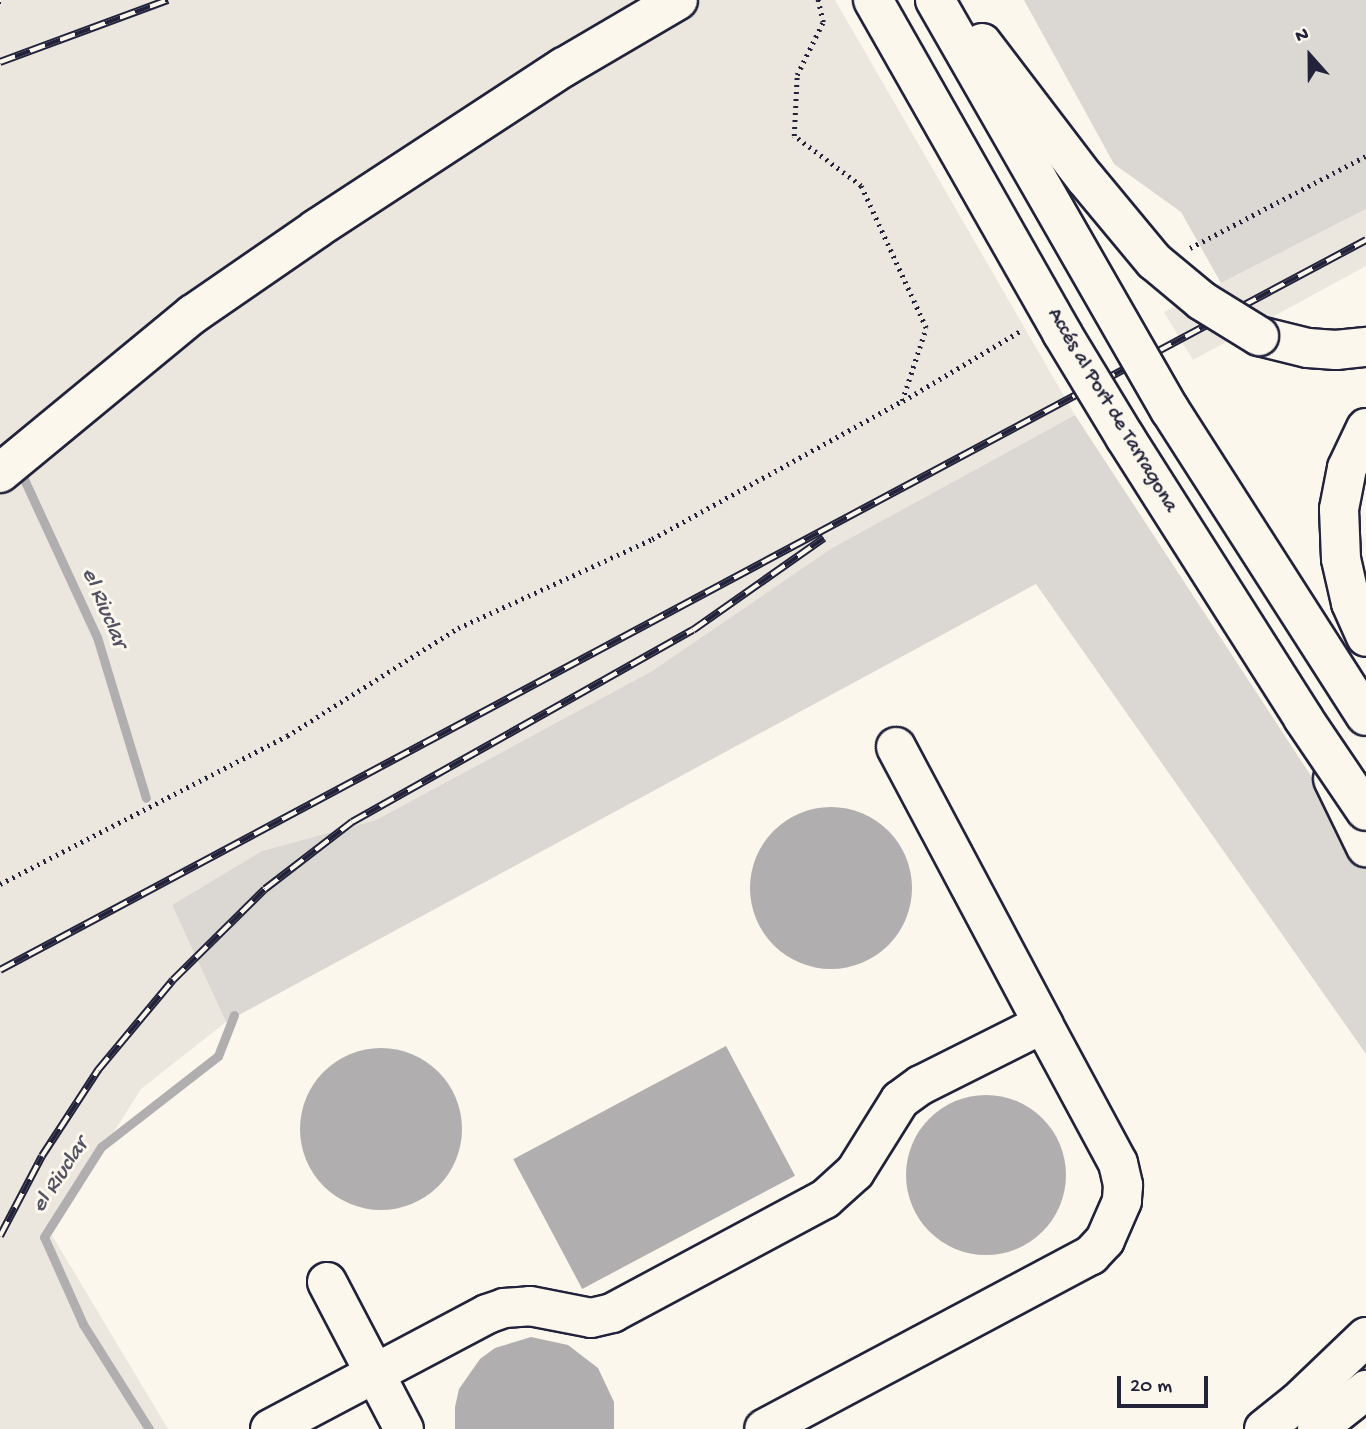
<!DOCTYPE html>
<meta charset="utf-8">
<style>
body{margin:0}
#map{position:relative;width:1366px;height:1429px;overflow:hidden;background:#fbf7ec;font-family:"Gochi Hand",sans-serif}
div>[style]{position:absolute}
[style*='--x']{left:calc(var(--x)*1px);top:calc(var(--y)*1px);width:calc(var(--w)*1px);rotate:calc(var(--a)*1deg)}
.built>*{inset:0;background:#ebe7df}
.green>*{inset:0;background:#dbd8d3}
.water>*{inset:0;background:#b1aeb0;transform-origin:0 0}
.round{border-radius:50%}
.stream>*{height:9px;margin:-4.5px;padding:0 4.5px;transform-origin:4.5px;border-radius:4.5px;background:#b1aeb0}
.path>*{height:4.5px;margin-top:-2.25px;transform-origin:0;background:repeating-linear-gradient(90deg,#22223b 0 2px,transparent 0 7px)}
.roads{filter:drop-shadow(2px 0 #22223b) drop-shadow(-2px 0 #22223b) drop-shadow(0 2px #22223b) drop-shadow(0 -2px #22223b)}
.minor>*{height:38px;margin:-19px;padding:0 19px;transform-origin:19px;border-radius:19px;background:#fbf7ec}
.rail>*{height:8px;margin-top:-4px;transform-origin:0;background:repeating-linear-gradient(90deg,#fbf7ec 0 16px,#22223b 0 32px);box-sizing:border-box;border-block:2px solid #22223b}
.bridges{filter:drop-shadow(2px 0 #22223b) drop-shadow(-2px 0 #22223b) drop-shadow(0 2px #22223b) drop-shadow(0 -2px #22223b)}
.minor-bridge>*{height:38px;margin:-19px;padding:0 19px;transform-origin:19px;border-radius:19px;background:#fbf7ec}
span{translate:-50% -50%;white-space:nowrap;text-align:center;line-height:1.15;-webkit-text-stroke:6px #fbf7ec;paint-order:stroke}
.street-label{font-size:21px;color:#22223b}
.water-label{font-size:23px;color:#545364;font-style:italic}
.north{position:absolute;left:1275px;top:21px;width:70px;height:70px;-webkit-text-stroke:5px #fbf7ec;paint-order:stroke;rotate:339deg;font-size:19px;font-weight:700;line-height:28px;text-align:center;color:#22223b}
.north::after{content:'';display:block;margin:auto;width:24px;height:32px;background:#22223b;clip-path:polygon(50% 0,100% 100%,50% 72%,0 100%)}
.scale{position:absolute;left:1117px;top:1376px;width:91px;height:32px;box-sizing:border-box;border:4px solid #22223b;border-top:0;padding-left:9px;font-size:21px;line-height:24px;white-space:nowrap;color:#22223b;-webkit-text-stroke:5px #fbf7ec;paint-order:stroke}
</style>
<div id="map">
<div class="built">
<div style="clip-path:polygon(0 0,835px 0,1075px 415px,832px 548px,652px 671px,376px 820px,262px 851px,172px 905px,226px 1022px,141px 1089px,50px 1232px,168px 1429px,0 1429px)"></div>
<div style="clip-path:polygon(1366px 209px,1366px 266px,1193px 360px,1164px 312px)"></div>
</div>
<div class="green">
<div style="clip-path:polygon(1024px 0,1366px 0,1366px 209px,1221px 283px,1181px 212px,1114px 164px)"></div>
<div style="clip-path:polygon(1075px 415px,1366px 860px,1366px 1054px,1036px 584px,226px 1022px,172px 905px,262px 851px,376px 820px,652px 671px,832px 548px)"></div>
</div>
<div class="water">
<div class="round" style="left:750px;top:807px;width:162px;height:162px"></div>
<div style="left:726px;top:1046px;width:147px;height:241px;rotate:62deg"></div>
<div class="round" style="left:300px;top:1048px;width:162px;height:162px"></div>
<div class="round" style="left:906px;top:1095px;width:160px;height:160px"></div>
<div style="clip-path:polygon(531px 1337px,568px 1345px,598px 1368px,614px 1402px,614px 1429px,455px 1429px,455px 1407px,459px 1389px,480px 1359px,495px 1348px)"></div>
</div>
<div class="stream">
<div style="--x:23;--y:477;--w:176;--a:65.2"></div>
<div style="--x:97;--y:637;--w:168;--a:73.1"></div>
<div style="--x:149;--y:1429;--w:124;--a:-122.2"></div>
<div style="--x:83;--y:1324;--w:95;--a:-114.1"></div>
<div style="--x:44;--y:1237;--w:107;--a:-57.7"></div>
<div style="--x:101;--y:1147;--w:148;--a:-37.9"></div>
<div style="--x:218;--y:1056;--w:44;--a:-68.7"></div>
</div>
<div class="path">
<div style="--x:1190;--y:248;--w:199;--a:-27.6"></div>
<div style="--x:903;--y:401;--w:139;--a:-30.8"></div>
<div style="--x:0;--y:884;--w:323;--a:-27.3"></div>
<div style="--x:287;--y:736;--w:202;--a:-32.3"></div>
<div style="--x:458;--y:628;--w:213;--a:-24.6"></div>
<div style="--x:652;--y:539;--w:286;--a:-28.9"></div>
<div style="--x:902;--y:401;--w:77;--a:-71.8"></div>
<div style="--x:926;--y:328;--w:156;--a:-114.6"></div>
<div style="--x:861;--y:186;--w:84;--a:-143.3"></div>
<div style="--x:794;--y:136;--w:61;--a:-87.2"></div>
<div style="--x:797;--y:75;--w:59;--a:-63.9"></div>
<div style="--x:823;--y:22;--w:23;--a:-103"></div>
</div>
<div class="roads">
<div class="minor">
<div style="--x:1259;--y:336;--w:50;--a:13.8"></div>
<div style="--x:1308;--y:348;--w:28;--a:4"></div>
<div style="--x:1336;--y:350;--w:30;--a:-6"></div>
<div style="--x:1366;--y:428;--w:44;--a:115.4"></div>
<div style="--x:1347;--y:468;--w:42;--a:101"></div>
<div style="--x:1339;--y:509;--w:50;--a:87.7"></div>
<div style="--x:1341;--y:559;--w:45;--a:77.2"></div>
<div style="--x:1351;--y:603;--w:37;--a:66"></div>
<div style="--x:0;--y:473;--w:250;--a:-39.5"></div>
<div style="--x:193;--y:314;--w:150;--a:-34.6"></div>
<div style="--x:316;--y:229;--w:296;--a:-33.2"></div>
<div style="--x:564;--y:67;--w:132;--a:-30.4"></div>
<div style="--x:896;--y:747;--w:314;--a:62"></div>
<div style="--x:1333;--y:779;--w:76;--a:64.1"></div>
<div style="--x:327;--y:1282;--w:166;--a:62.4"></div>
<div style="--x:270;--y:1429;--w:246;--a:-27.9"></div>
<div style="--x:487;--y:1314;--w:18;--a:-19"></div>
<div style="--x:504;--y:1308;--w:26;--a:-4"></div>
<div style="--x:530;--y:1306;--w:62;--a:11.1"></div>
<div style="--x:591;--y:1318;--w:22;--a:-13"></div>
<div style="--x:612;--y:1313;--w:242;--a:-28.2"></div>
<div style="--x:825;--y:1199;--w:40;--a:-42"></div>
<div style="--x:855;--y:1172;--w:85;--a:-58"></div>
<div style="--x:900;--y:1100;--w:26;--a:-36"></div>
<div style="--x:921;--y:1085;--w:136;--a:-26.6"></div>
<div style="--x:1043;--y:1024;--w:158;--a:61.7"></div>
<div style="--x:1118;--y:1163;--w:23;--a:77"></div>
<div style="--x:1123;--y:1185;--w:16;--a:94"></div>
<div style="--x:1122;--y:1201;--w:43;--a:113.6"></div>
<div style="--x:1105;--y:1240;--w:21;--a:133"></div>
<div style="--x:1091;--y:1255;--w:370;--a:152"></div>
<div style="--x:1264;--y:1429;--w:43;--a:-38.5"></div>
<div style="--x:1298;--y:1402;--w:94;--a:-43.7"></div>
<div style="--x:1317;--y:1429;--w:63;--a:-38.5"></div>
</div>
</div>
<div class="rail">
<div style="--x:0;--y:0;--w:1;--a:0"></div>
<div style="--x:0;--y:62;--w:179;--a:-20.3"></div>
<div style="--x:0;--y:970;--w:1549;--a:-28.12"></div>
<div style="--x:0;--y:1236;--w:90;--a:-62.3"></div>
<div style="--x:42;--y:1156;--w:103;--a:-56.9"></div>
<div style="--x:98;--y:1070;--w:117;--a:-50.2"></div>
<div style="--x:173;--y:980;--w:129;--a:-44.7"></div>
<div style="--x:265;--y:889;--w:110;--a:-37.6"></div>
<div style="--x:352;--y:822;--w:391;--a:-29.4"></div>
<div style="--x:693;--y:630;--w:160;--a:-35.1"></div>
</div>
<div class="bridges">
<div class="minor-bridge">
<div style="--x:873;--y:0;--w:383;--a:60.4"></div>
<div style="--x:1062;--y:333;--w:122;--a:58.8"></div>
<div style="--x:1125;--y:437;--w:333;--a:57.6"></div>
<div style="--x:1303;--y:718;--w:112;--a:55.9"></div>
<div style="--x:935;--y:0;--w:473;--a:60.2"></div>
<div style="--x:1170;--y:410;--w:363;--a:57.4"></div>
<div style="--x:982;--y:43;--w:170;--a:52.7"></div>
<div style="--x:1085;--y:178;--w:108;--a:50.3"></div>
<div style="--x:1154;--y:261;--w:62;--a:39.8"></div>
<div style="--x:1202;--y:301;--w:67;--a:31.6"></div>
</div>
</div>
<div class="street-label">
<span style="left:1111px;top:411px;rotate:59deg">Accés al Port de Tarragona</span>
</div>
<div class="water-label">
<span style="left:103px;top:608px;rotate:67deg">el Riuclar</span>
<span style="left:61px;top:1176px;rotate:-56deg">el Riuclar</span>
</div>
<div class="north">N</div>
<div class="scale">20 m</div>
</div>
